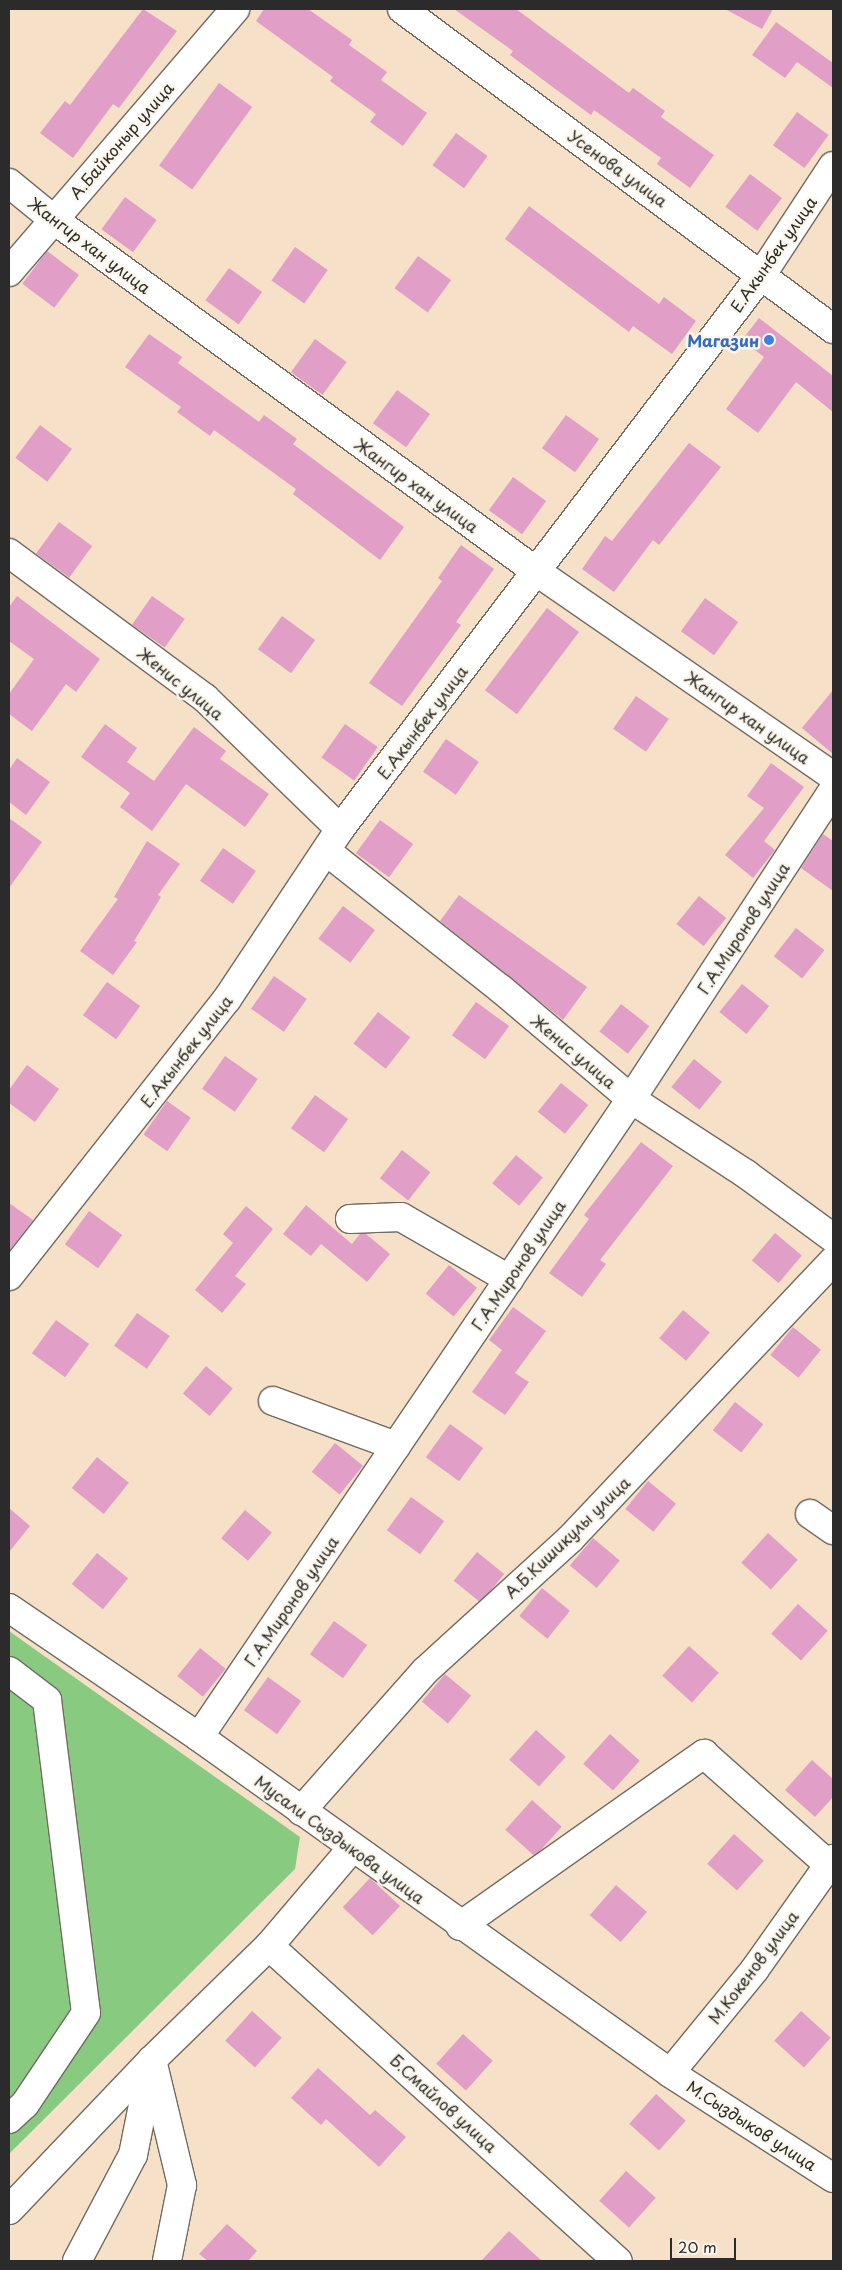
<!DOCTYPE html>
<meta charset="utf-8">
<style>
body{margin:0}
#map{position:relative;width:842px;height:2270px;overflow:hidden;background:#f6e1c8;font-family:"Playpen Sans",sans-serif}
div>[style]{position:absolute}
[style*='--x']{left:calc(var(--x)*1px);top:calc(var(--y)*1px);width:calc(var(--w)*1px);rotate:calc(var(--a)*1deg)}
.green>*{inset:0;background:#89ca81}
.building>*{inset:0;background:#e19ec7;transform-origin:0 0}
.roads{filter:drop-shadow(1px 0 #726b62) drop-shadow(-1px 0 #726b62) drop-shadow(0 1px #726b62) drop-shadow(0 -1px #726b62)}
.minor>*{height:28px;margin:-14px;padding:0 14px;transform-origin:14px;border-radius:14px;background:#fff}
.dots>*{width:14px;height:14px;translate:-50% -50%;box-sizing:border-box;border:2px solid #fbf7ec;border-radius:50%}
span{translate:-50% -50%;white-space:nowrap;text-align:center;line-height:1.15;-webkit-text-stroke:5px #fbf7ec;paint-order:stroke}
.street-label{font-size:16px;color:#2b2b2b}
.shop-label{font-size:16px;color:#366cbe;font-weight:700}
.right{translate:-100% -50%;text-align:right}
.frame{position:absolute;inset:0;border:10px solid #2b2b2b;pointer-events:none}
.scale{position:absolute;left:670px;top:2238px;width:66px;height:22px;box-sizing:border-box;border:2px solid #2b2b2b;border-top:0;padding-left:6px;font-size:15px;line-height:18px;white-space:nowrap;color:#2b2b2b;-webkit-text-stroke:4px #fbf7ec;paint-order:stroke}
</style>
<div id="map">
<div class="green">
<div style="clip-path:polygon(9px 1631px,300px 1837px,295px 1869px,9px 2154px)"></div>
</div>
<div class="building">
<div style="clip-path:polygon(143px 9px,177px 31px,119px 108px,113px 104px,73px 158px,40px 133px,65px 101px,70px 105px)"></div>
<div style="clip-path:polygon(264px 9px,308px 9px,352px 40px,349px 45px,387px 72px,381px 80px,427px 113px,403px 146px,370px 122px,376px 114px,330px 81px,333px 77px,256px 21px)"></div>
<div style="clip-path:polygon(454px 9px,516px 9px,629px 93px,633px 88px,665px 111px,661px 117px,714px 155px,690px 188px,657px 164px,661px 158px,594px 110px,591px 115px,558px 91px,510px 55px,513px 51px)"></div>
<div style="clip-path:polygon(725px 9px,773px 9px,762px 29px)"></div>
<div style="clip-path:polygon(776px 22px,833px 63px,833px 88px,797px 62px,785px 78px,752px 55px)"></div>
<div style="left:219px;top:83px;width:41px;height:102px;rotate:36deg"></div>
<div style="left:797px;top:112px;width:39px;height:41px;rotate:36deg"></div>
<div style="left:456px;top:133px;width:39px;height:40px;rotate:36deg"></div>
<div style="left:750px;top:174px;width:40px;height:41px;rotate:37deg"></div>
<div style="left:125px;top:197px;width:39px;height:40px;rotate:36deg"></div>
<div style="clip-path:polygon(529px 206px,659px 304px,664px 297px,696px 321px,672px 354px,633px 326px,629px 332px,505px 239px)"></div>
<div style="left:295px;top:247px;width:40px;height:41px;rotate:35deg"></div>
<div style="left:47px;top:251px;width:40px;height:41px;rotate:37deg"></div>
<div style="left:418px;top:256px;width:41px;height:40px;rotate:36deg"></div>
<div style="left:229px;top:268px;width:41px;height:40px;rotate:36deg"></div>
<div style="clip-path:polygon(759px 318px,833px 376px,833px 412px,796px 382px,758px 433px,726px 409px,764px 357px,742px 340px)"></div>
<div style="clip-path:polygon(149px 334px,182px 357px,178px 363px,259px 422px,264px 415px,297px 439px,293px 444px,404px 527px,380px 560px,293px 494px,296px 489px,214px 430px,210px 436px,177px 412px,181px 407px,125px 367px)"></div>
<div style="left:315px;top:339px;width:39px;height:41px;rotate:36deg"></div>
<div style="left:397px;top:390px;width:41px;height:41px;rotate:36deg"></div>
<div style="left:566px;top:415px;width:41px;height:41px;rotate:36deg"></div>
<div style="left:40px;top:425px;width:40px;height:41px;rotate:37deg"></div>
<div style="clip-path:polygon(689px 443px,721px 467px,659px 545px,653px 540px,614px 592px,582px 569px,605px 536px,612px 541px)"></div>
<div style="left:513px;top:477px;width:41px;height:41px;rotate:36deg"></div>
<div style="left:59px;top:522px;width:41px;height:39px;rotate:36deg"></div>
<div style="clip-path:polygon(461px 545px,494px 569px,456px 622px,461px 625px,402px 706px,369px 683px,442px 581px,438px 578px)"></div>
<div style="clip-path:polygon(17px 596px,100px 659px,76px 692px,66px 684px,32px 731px,9px 714px,9px 694px,34px 659px,9px 641px,9px 607px)"></div>
<div style="left:152px;top:596px;width:40px;height:35px;rotate:35deg"></div>
<div style="left:705px;top:598px;width:41px;height:41px;rotate:36deg"></div>
<div style="left:547px;top:608px;width:40px;height:103px;rotate:37deg"></div>
<div style="left:282px;top:616px;width:41px;height:41px;rotate:36deg"></div>
<div style="clip-path:polygon(833px 690px,833px 754px,802px 728px)"></div>
<div style="left:636px;top:696px;width:40px;height:40px;rotate:35deg"></div>
<div style="clip-path:polygon(105px 724px,137px 748px,127px 762px,154px 781px,194px 727px,226px 751px,220px 759px,269px 794px,245px 827px,186px 784px,152px 831px,120px 807px,130px 793px,81px 757px)"></div>
<div style="left:345px;top:724px;width:40px;height:41px;rotate:35deg"></div>
<div style="left:446px;top:739px;width:40px;height:40px;rotate:35deg"></div>
<div style="clip-path:polygon(17px 758px,50px 782px,26px 815px,9px 802px,9px 770px)"></div>
<div style="clip-path:polygon(771px 763px,804px 787px,764px 841px,775px 850px,753px 878px,725px 855px,764px 808px,747px 796px)"></div>
<div style="clip-path:polygon(9px 818px,42px 842px,9px 888px)"></div>
<div style="left:380px;top:820px;width:41px;height:41px;rotate:36deg"></div>
<div style="clip-path:polygon(823px 834px,833px 841px,833px 891px,801px 868px)"></div>
<div style="clip-path:polygon(147px 841px,180px 864px,158px 895px,161px 897px,134px 941px,137px 942px,113px 975px,80px 951px,118px 899px,114px 897px)"></div>
<div style="left:223px;top:848px;width:40px;height:40px;rotate:35deg"></div>
<div style="clip-path:polygon(459px 895px,587px 987px,563px 1020px,440px 921px)"></div>
<div style="left:699px;top:896px;width:35px;height:36px;rotate:39deg"></div>
<div style="left:343px;top:906px;width:40px;height:41px;rotate:37deg"></div>
<div style="left:796px;top:928px;width:36px;height:36px;rotate:38deg"></div>
<div style="left:274px;top:976px;width:40px;height:40px;rotate:35deg"></div>
<div style="left:107px;top:982px;width:41px;height:41px;rotate:36deg"></div>
<div style="left:742px;top:984px;width:35px;height:36px;rotate:39deg"></div>
<div style="left:476px;top:1002px;width:41px;height:41px;rotate:36deg"></div>
<div style="left:621px;top:1004px;width:36px;height:35px;rotate:38deg"></div>
<div style="left:378px;top:1012px;width:41px;height:40px;rotate:38deg"></div>
<div style="left:225px;top:1056px;width:40px;height:40px;rotate:35deg"></div>
<div style="left:694px;top:1059px;width:36px;height:36px;rotate:39deg"></div>
<div style="clip-path:polygon(27px 1065px,59px 1089px,35px 1122px,9px 1103px,9px 1090px)"></div>
<div style="left:561px;top:1083px;width:35px;height:37px;rotate:39deg"></div>
<div style="left:315px;top:1095px;width:41px;height:41px;rotate:36deg"></div>
<div style="left:167px;top:1101px;width:29px;height:41px;rotate:35deg"></div>
<div style="clip-path:polygon(641px 1142px,673px 1166px,600px 1260px,606px 1264px,582px 1297px,549px 1273px,589px 1219px,584px 1215px)"></div>
<div style="left:402px;top:1150px;width:36px;height:36px;rotate:38deg"></div>
<div style="left:516px;top:1155px;width:35px;height:37px;rotate:40deg"></div>
<div style="clip-path:polygon(9px 1203px,33px 1220px,9px 1251px)"></div>
<div style="clip-path:polygon(306px 1205px,352px 1244px,360px 1234px,366px 1234px,390px 1254px,367px 1282px,321px 1244px,311px 1256px,283px 1234px)"></div>
<div style="clip-path:polygon(246px 1206px,273px 1229px,235px 1276px,246px 1284px,222px 1313px,195px 1290px,233px 1243px,223px 1234px)"></div>
<div style="left:89px;top:1211px;width:41px;height:41px;rotate:36deg"></div>
<div style="left:775px;top:1233px;width:35px;height:36px;rotate:40deg"></div>
<div style="left:449px;top:1265px;width:36px;height:37px;rotate:39deg"></div>
<div style="clip-path:polygon(513px 1307px,546px 1331px,515px 1373px,529px 1382px,505px 1415px,472px 1392px,502px 1350px,489px 1340px)"></div>
<div style="left:683px;top:1310px;width:35px;height:37px;rotate:40deg"></div>
<div style="left:137px;top:1313px;width:40px;height:40px;rotate:35deg"></div>
<div style="left:56px;top:1320px;width:41px;height:41px;rotate:36deg"></div>
<div style="left:793px;top:1327px;width:36px;height:36px;rotate:39deg"></div>
<div style="left:206px;top:1366px;width:35px;height:36px;rotate:40deg"></div>
<div style="left:735px;top:1402px;width:36px;height:36px;rotate:38deg"></div>
<div style="left:450px;top:1424px;width:41px;height:41px;rotate:36deg"></div>
<div style="left:335px;top:1443px;width:36px;height:37px;rotate:39deg"></div>
<div style="left:97px;top:1457px;width:41px;height:40px;rotate:39deg"></div>
<div style="left:648px;top:1481px;width:36px;height:36px;rotate:39deg"></div>
<div style="left:411px;top:1497px;width:41px;height:41px;rotate:36deg"></div>
<div style="clip-path:polygon(9px 1508px,30px 1526px,9px 1552px)"></div>
<div style="left:245px;top:1510px;width:35px;height:37px;rotate:40deg"></div>
<div style="left:768px;top:1533px;width:40px;height:40px;rotate:42deg"></div>
<div style="left:593px;top:1538px;width:35px;height:36px;rotate:40deg"></div>
<div style="left:477px;top:1552px;width:35px;height:37px;rotate:39deg"></div>
<div style="left:97px;top:1553px;width:40px;height:40px;rotate:39deg"></div>
<div style="left:542px;top:1588px;width:36px;height:36px;rotate:39deg"></div>
<div style="left:798px;top:1604px;width:40px;height:40px;rotate:42deg"></div>
<div style="left:334px;top:1621px;width:41px;height:41px;rotate:36deg"></div>
<div style="left:689px;top:1646px;width:40px;height:40px;rotate:42deg"></div>
<div style="left:200px;top:1648px;width:33px;height:36px;rotate:39deg"></div>
<div style="left:445px;top:1674px;width:34px;height:36px;rotate:40deg"></div>
<div style="left:268px;top:1677px;width:41px;height:41px;rotate:36deg"></div>
<div style="left:536px;top:1730px;width:40px;height:40px;rotate:42deg"></div>
<div style="left:610px;top:1734px;width:40px;height:40px;rotate:42deg"></div>
<div style="clip-path:polygon(812px 1760px,833px 1779px,833px 1797px,815px 1817px,785px 1790px)"></div>
<div style="left:532px;top:1800px;width:40px;height:40px;rotate:42deg"></div>
<div style="left:734px;top:1834px;width:40px;height:40px;rotate:42deg"></div>
<div style="left:370px;top:1878px;width:41px;height:40px;rotate:43deg"></div>
<div style="left:616px;top:1885px;width:41px;height:40px;rotate:41deg"></div>
<div style="left:252px;top:2011px;width:40px;height:40px;rotate:42deg"></div>
<div style="left:801px;top:2011px;width:40px;height:40px;rotate:42deg"></div>
<div style="left:463px;top:2034px;width:40px;height:40px;rotate:42deg"></div>
<div style="clip-path:polygon(318px 2068px,370px 2115px,375px 2110px,406px 2137px,379px 2167px,326px 2119px,321px 2125px,291px 2098px)"></div>
<div style="left:656px;top:2094px;width:40px;height:40px;rotate:42deg"></div>
<div style="left:626px;top:2171px;width:40px;height:40px;rotate:42deg"></div>
<div style="clip-path:polygon(227px 2224px,257px 2251px,248px 2261px,208px 2261px,199px 2254px)"></div>
<div style="clip-path:polygon(509px 2231px,542px 2261px,481px 2261px)"></div>
</div>
<div class="roads">
<div class="minor">
<div style="--x:402;--y:9;--w:537;--a:36.59"></div>
<div style="--x:9;--y:183;--w:57;--a:39.3"></div>
<div style="--x:53;--y:219;--w:599;--a:36.1"></div>
<div style="--x:537;--y:572;--w:359;--a:34.6"></div>
<div style="--x:9;--y:272;--w:347;--a:-49.3"></div>
<div style="--x:9;--y:553;--w:244;--a:36.5"></div>
<div style="--x:205;--y:698;--w:188;--a:44.1"></div>
<div style="--x:326;--y:851;--w:223;--a:38.3"></div>
<div style="--x:501;--y:989;--w:170;--a:40.2"></div>
<div style="--x:631;--y:1099;--w:137;--a:33.1"></div>
<div style="--x:746;--y:1174;--w:108;--a:36.3"></div>
<div style="--x:350;--y:1219;--w:51;--a:-2.2"></div>
<div style="--x:401;--y:1217;--w:125;--a:29.9"></div>
<div style="--x:9;--y:1276;--w:352;--a:-51.8"></div>
<div style="--x:227;--y:999;--w:204;--a:-56.4"></div>
<div style="--x:340;--y:829;--w:697;--a:-52.75"></div>
<div style="--x:762;--y:274;--w:129;--a:-56.7"></div>
<div style="--x:273;--y:1401;--w:131;--a:20.1"></div>
<div style="--x:810;--y:1514;--w:28;--a:35"></div>
<div style="--x:9;--y:1608;--w:230;--a:34.2"></div>
<div style="--x:199;--y:1737;--w:579;--a:35.5"></div>
<div style="--x:670;--y:2073;--w:194;--a:32.8"></div>
<div style="--x:9;--y:1671;--w:48;--a:37.3"></div>
<div style="--x:47;--y:1700;--w:315;--a:82.9"></div>
<div style="--x:86;--y:2013;--w:110;--a:123.8"></div>
<div style="--x:25;--y:2104;--w:22;--a:137"></div>
<div style="--x:199;--y:1737;--w:770;--a:-55.9"></div>
<div style="--x:631;--y:1099;--w:369;--a:-56.8"></div>
<div style="--x:301;--y:1811;--w:187;--a:-48.5"></div>
<div style="--x:425;--y:1671;--w:197;--a:-42.3"></div>
<div style="--x:571;--y:1538;--w:381;--a:-46.6"></div>
<div style="--x:460;--y:1926;--w:299;--a:-35.2"></div>
<div style="--x:704;--y:1754;--w:167;--a:41.6"></div>
<div style="--x:269;--y:1946;--w:470;--a:42.1"></div>
<div style="--x:670;--y:2073;--w:134;--a:-50.7"></div>
<div style="--x:755;--y:1969;--w:135;--a:-54.7"></div>
<div style="--x:9;--y:2210;--w:207;--a:-46.4"></div>
<div style="--x:152;--y:2060;--w:163;--a:-44.3"></div>
<div style="--x:269;--y:1946;--w:128;--a:-49.7"></div>
<div style="--x:77;--y:2261;--w:120;--a:-62.2"></div>
<div style="--x:133;--y:2155;--w:97;--a:-78.7"></div>
<div style="--x:152;--y:2060;--w:129;--a:76.5"></div>
<div style="--x:182;--y:2185;--w:77;--a:101.2"></div>
</div>
</div>
<div class="dots">
<div style="left:769px;top:340px;background:#3f7fe0"></div>
</div>
<div class="street-label">
<span style="left:121px;top:140px;rotate:-49deg">А.Байконыр улица</span>
<span style="left:618px;top:168px;rotate:36deg">Усенова улица</span>
<span style="left:90px;top:245px;rotate:37deg">Жангир хан улица</span>
<span style="left:773px;top:254px;rotate:-55deg">Е.Акынбек улица</span>
<span style="left:417px;top:485px;rotate:36deg">Жангир хан улица</span>
<span style="left:181px;top:683px;rotate:39deg">Женис улица</span>
<span style="left:748px;top:717px;rotate:35deg">Жангир хан улица</span>
<span style="left:422px;top:722px;rotate:-53deg">Е.Акынбек улица</span>
<span style="left:743px;top:928px;rotate:-57deg">Г.А.Миронов улица</span>
<span style="left:186px;top:1051px;rotate:-52deg">Е.Акынбек улица</span>
<span style="left:574px;top:1051px;rotate:40deg">Женис улица</span>
<span style="left:518px;top:1265px;rotate:-56deg">Г.А.Миронов улица</span>
<span style="left:567px;top:1537px;rotate:-44deg">А.Б.Кишикулы улица</span>
<span style="left:291px;top:1601px;rotate:-56deg">Г.А.Миронов улица</span>
<span style="left:340px;top:1839px;rotate:36deg">Мусали Сыздыкова улица</span>
<span style="left:753px;top:1967px;rotate:-53deg">М.Кокенов улица</span>
<span style="left:444px;top:2103px;rotate:42deg">Б.Смайлов улица</span>
<span style="left:752px;top:2125px;rotate:33deg">М.Сыздыков улица</span>
</div>
<div class="shop-label">
<span class="right" style="left:759px;top:340px">Магазин</span>
</div>
<div class="frame"></div>
<div class="scale">20 m</div>
</div>
